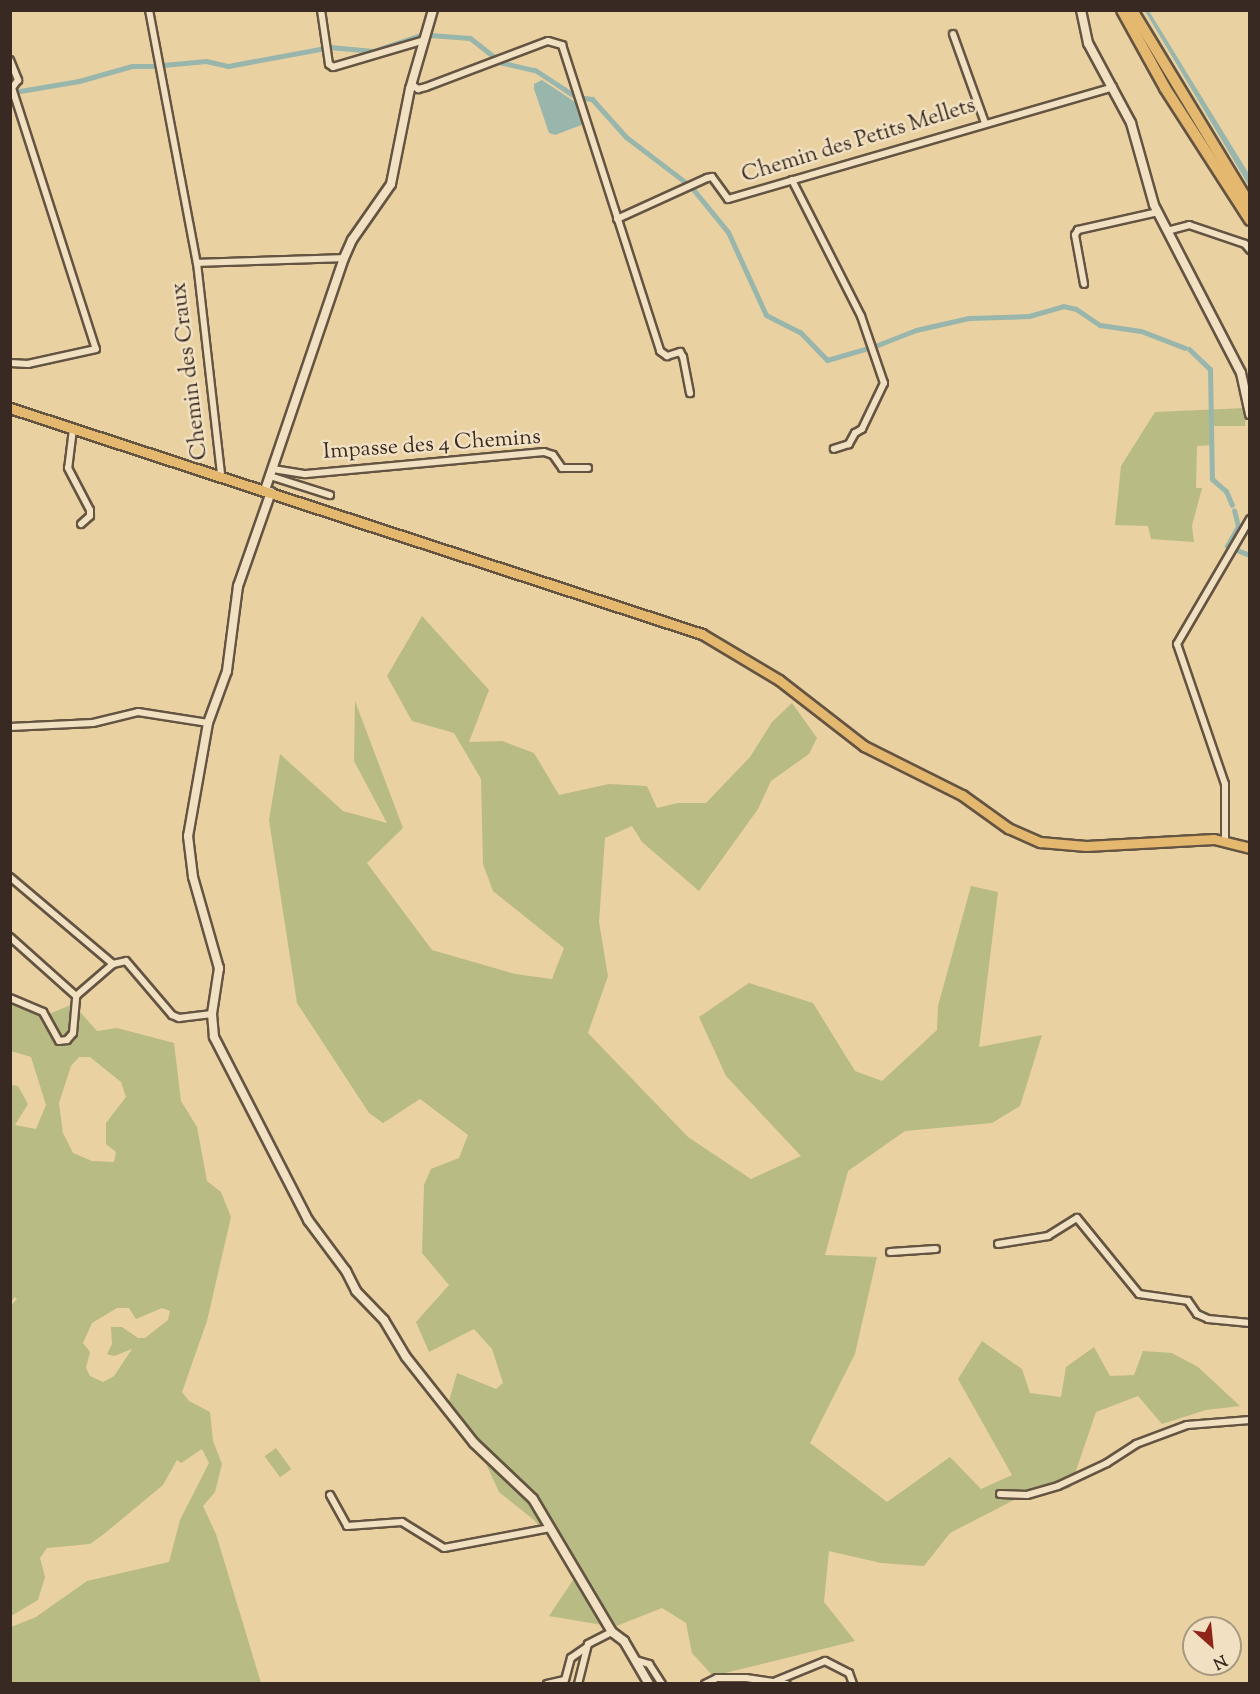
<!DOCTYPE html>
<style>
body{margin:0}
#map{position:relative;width:1260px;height:1694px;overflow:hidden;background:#ead1a1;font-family:"Sorts Mill Goudy",serif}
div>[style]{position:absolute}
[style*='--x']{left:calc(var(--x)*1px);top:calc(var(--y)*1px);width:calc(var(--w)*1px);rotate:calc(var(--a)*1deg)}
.green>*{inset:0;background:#b8bb83;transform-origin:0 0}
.water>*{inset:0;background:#99b6ac}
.canal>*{height:5px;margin:-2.5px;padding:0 2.5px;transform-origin:2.5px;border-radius:2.5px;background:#99b6ac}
.roads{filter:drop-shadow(2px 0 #645442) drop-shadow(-2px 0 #645442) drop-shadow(0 2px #645442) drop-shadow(0 -2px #645442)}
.street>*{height:6px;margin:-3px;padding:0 3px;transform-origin:3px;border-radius:3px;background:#f1e1c2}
.secondary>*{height:8px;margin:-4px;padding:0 4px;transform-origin:4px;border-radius:4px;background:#f1e1c2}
.primary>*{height:9px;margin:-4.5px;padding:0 4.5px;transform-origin:4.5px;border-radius:4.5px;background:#e5b870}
.highway>*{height:10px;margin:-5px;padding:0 5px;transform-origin:5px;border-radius:5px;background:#e5b870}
span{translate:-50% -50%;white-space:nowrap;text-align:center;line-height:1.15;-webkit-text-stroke:5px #f1e1c2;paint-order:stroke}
.street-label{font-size:22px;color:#382a22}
.frame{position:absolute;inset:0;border:12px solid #382a22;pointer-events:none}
.north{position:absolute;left:1182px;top:1616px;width:60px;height:60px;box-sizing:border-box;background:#f1e1c2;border:2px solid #a79882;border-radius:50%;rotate:153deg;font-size:16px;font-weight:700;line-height:24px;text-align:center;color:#382a22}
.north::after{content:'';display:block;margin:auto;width:21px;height:27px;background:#8f2418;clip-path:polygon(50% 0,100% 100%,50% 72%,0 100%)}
</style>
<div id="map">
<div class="green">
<div style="clip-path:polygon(1246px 408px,1245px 426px,1214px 426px,1213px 445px,1197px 446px,1196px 488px,1202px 488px,1192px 526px,1194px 542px,1151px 539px,1148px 526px,1115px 525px,1121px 466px,1155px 412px)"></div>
<div style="clip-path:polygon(422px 616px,489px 690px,469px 742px,502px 741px,534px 753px,559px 795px,609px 784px,647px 786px,657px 808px,678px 803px,706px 803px,750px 757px,772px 722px,792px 703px,817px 738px,809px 754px,771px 781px,758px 809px,699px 891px,642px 842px,632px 826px,605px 838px,599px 922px,608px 976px,588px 1033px,688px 1137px,751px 1179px,801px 1156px,726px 1076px,699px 1017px,749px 983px,813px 1003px,855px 1071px,882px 1081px,937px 1030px,938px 1006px,971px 886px,998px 892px,979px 1047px,1042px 1035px,1020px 1106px,992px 1123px,905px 1131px,848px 1171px,825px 1255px,877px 1257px,855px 1354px,810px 1443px,887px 1502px,950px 1457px,981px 1489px,1012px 1475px,958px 1379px,982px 1341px,1022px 1369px,1030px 1393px,1061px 1397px,1066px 1367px,1094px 1347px,1110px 1376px,1134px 1375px,1143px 1351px,1172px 1353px,1198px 1367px,1240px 1406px,1206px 1410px,1162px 1424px,1138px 1396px,1096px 1412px,1070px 1488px,1016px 1499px,950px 1533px,924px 1566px,881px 1563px,829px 1551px,824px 1602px,855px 1641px,713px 1676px,692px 1653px,686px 1623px,662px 1608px,614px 1627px,549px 1616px,579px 1571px,534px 1520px,499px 1492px,480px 1451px,446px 1412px,457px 1373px,496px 1389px,503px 1383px,492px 1349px,474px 1329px,429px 1352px,416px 1322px,449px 1285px,422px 1253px,424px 1185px,431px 1169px,459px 1158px,468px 1135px,420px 1099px,383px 1123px,369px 1113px,297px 1003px,269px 820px,280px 754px,343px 811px,387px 823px,354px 761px,355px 701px,403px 828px,367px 863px,432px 950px,515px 974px,552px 979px,564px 948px,493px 891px,483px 864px,481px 779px,454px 733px,412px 721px,387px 676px)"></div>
<div style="clip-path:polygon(evenodd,11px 1001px,42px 1017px,73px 1004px,97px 1031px,117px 1028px,174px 1043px,181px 1101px,197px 1127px,207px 1181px,221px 1192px,231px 1217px,207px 1321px,182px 1392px,189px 1401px,210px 1412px,213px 1441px,222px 1464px,215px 1492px,203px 1506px,216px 1534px,261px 1683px,11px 1683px,11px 1627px,36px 1617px,87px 1581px,169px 1562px,180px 1520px,209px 1463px,202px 1449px,181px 1463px,177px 1460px,163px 1485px,104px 1534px,90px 1544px,47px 1548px,40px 1558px,45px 1577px,38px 1600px,11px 1616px,10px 1306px,17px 1299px,15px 1297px,11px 1301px,11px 1085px,18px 1086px,28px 1104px,15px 1125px,36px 1129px,46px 1105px,31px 1057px,11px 1051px,11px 1001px,79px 1057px,90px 1057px,121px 1082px,126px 1097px,106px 1123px,106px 1144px,116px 1152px,114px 1162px,92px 1161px,73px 1153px,63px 1133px,59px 1103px,71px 1066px,79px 1057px,11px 1001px,117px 1308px,129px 1308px,136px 1319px,162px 1308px,170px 1311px,168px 1320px,145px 1338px,138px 1338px,122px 1327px,111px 1327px,112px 1344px,107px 1354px,114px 1356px,132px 1349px,114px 1376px,103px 1382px,90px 1376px,86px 1368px,90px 1352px,83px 1343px,92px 1323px,117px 1308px)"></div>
<div style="left:276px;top:1448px;width:26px;height:14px;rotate:54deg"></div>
</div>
<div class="water">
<div style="clip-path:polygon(1145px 11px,1149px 11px,1249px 174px,1249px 186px)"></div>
<div style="clip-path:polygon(542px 80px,578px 104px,584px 124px,555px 135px,549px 133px,534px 89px,534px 84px)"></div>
</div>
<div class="canal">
<div style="--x:430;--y:35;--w:40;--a:4.3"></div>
<div style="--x:470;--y:38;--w:34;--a:38"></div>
<div style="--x:330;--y:47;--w:43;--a:5.3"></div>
<div style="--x:373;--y:51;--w:54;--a:-18.4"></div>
<div style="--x:499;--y:62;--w:37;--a:13"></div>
<div style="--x:535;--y:70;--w:53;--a:33.4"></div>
<div style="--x:163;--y:65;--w:43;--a:-5.3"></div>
<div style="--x:206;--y:61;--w:23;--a:13"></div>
<div style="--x:228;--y:66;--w:99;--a:-10.5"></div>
<div style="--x:14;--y:92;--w:66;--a:-9.6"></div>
<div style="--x:79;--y:81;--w:55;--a:-15.8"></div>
<div style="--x:132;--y:66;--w:26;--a:0"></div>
<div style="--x:584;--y:98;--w:8;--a:7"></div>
<div style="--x:592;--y:99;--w:51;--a:48.2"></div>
<div style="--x:626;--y:137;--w:79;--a:37.3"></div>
<div style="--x:692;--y:188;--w:57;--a:50.7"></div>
<div style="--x:728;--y:232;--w:91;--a:65.4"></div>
<div style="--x:766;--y:315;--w:38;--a:27"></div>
<div style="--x:800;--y:332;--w:39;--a:46"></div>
<div style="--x:827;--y:360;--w:47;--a:-16.1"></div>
<div style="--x:875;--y:346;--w:44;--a:-21.3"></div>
<div style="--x:916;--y:330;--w:54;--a:-12.8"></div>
<div style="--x:969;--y:318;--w:60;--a:-1.9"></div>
<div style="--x:1029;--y:316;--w:35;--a:-16"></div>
<div style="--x:1063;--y:306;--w:13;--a:13"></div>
<div style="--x:1076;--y:309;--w:29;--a:34"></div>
<div style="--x:1100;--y:325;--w:41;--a:8.3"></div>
<div style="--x:1141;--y:331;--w:47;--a:21.1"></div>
<div style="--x:1189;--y:349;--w:29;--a:44"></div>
<div style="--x:1210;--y:369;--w:110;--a:89"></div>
<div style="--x:1212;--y:479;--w:18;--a:41"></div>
<div style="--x:1226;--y:491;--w:15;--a:67"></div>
<div style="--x:1227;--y:546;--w:23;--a:-61"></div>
<div style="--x:1238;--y:526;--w:16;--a:-104"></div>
<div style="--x:1234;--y:549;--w:17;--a:21"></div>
</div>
<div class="roads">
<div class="street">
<div style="--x:149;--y:10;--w:258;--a:79.3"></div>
<div style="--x:197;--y:263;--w:213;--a:83.5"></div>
<div style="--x:321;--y:10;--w:55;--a:81.6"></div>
<div style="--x:329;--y:64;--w:5;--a:37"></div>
<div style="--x:333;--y:67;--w:96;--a:-16.4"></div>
<div style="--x:953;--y:34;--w:95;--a:70.2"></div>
<div style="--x:10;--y:60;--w:22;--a:68"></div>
<div style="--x:18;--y:80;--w:10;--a:127"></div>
<div style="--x:12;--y:88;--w:274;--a:72.2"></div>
<div style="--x:96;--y:349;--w:70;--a:167.6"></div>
<div style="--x:28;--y:364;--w:18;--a:-177"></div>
<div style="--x:411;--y:84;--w:9;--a:36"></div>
<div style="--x:418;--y:89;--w:8;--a:-14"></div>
<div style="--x:426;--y:87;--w:130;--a:-20.7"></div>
<div style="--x:548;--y:41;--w:15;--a:16"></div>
<div style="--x:562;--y:45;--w:321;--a:72.2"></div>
<div style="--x:660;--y:351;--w:9;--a:36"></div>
<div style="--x:667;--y:356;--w:14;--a:-17"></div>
<div style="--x:680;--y:352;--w:6;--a:59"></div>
<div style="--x:683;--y:357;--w:37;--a:79"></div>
<div style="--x:792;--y:180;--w:153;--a:63.1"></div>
<div style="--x:861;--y:316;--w:71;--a:71.1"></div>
<div style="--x:884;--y:383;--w:51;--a:115.6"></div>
<div style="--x:862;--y:429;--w:8;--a:150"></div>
<div style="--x:855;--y:433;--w:13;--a:119"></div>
<div style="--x:849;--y:444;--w:16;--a:162"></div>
<div style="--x:617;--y:219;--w:99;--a:-24.5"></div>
<div style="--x:707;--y:178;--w:5;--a:-11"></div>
<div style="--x:712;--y:177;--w:27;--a:54"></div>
<div style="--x:728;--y:199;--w:401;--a:-16.2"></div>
<div style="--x:1167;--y:231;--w:23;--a:-15"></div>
<div style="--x:1189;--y:225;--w:59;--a:18.7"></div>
<div style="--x:1245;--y:244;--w:8;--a:50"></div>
<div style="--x:197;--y:263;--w:147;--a:-1.9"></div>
<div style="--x:1084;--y:284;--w:50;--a:-100.4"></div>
<div style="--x:1075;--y:235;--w:6;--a:-59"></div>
<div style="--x:1078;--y:230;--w:82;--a:-12.7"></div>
<div style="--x:73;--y:429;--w:39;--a:97"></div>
<div style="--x:68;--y:468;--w:47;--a:62.4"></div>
<div style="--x:90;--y:510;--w:6;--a:90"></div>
<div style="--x:90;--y:516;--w:12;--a:138"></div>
<div style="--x:273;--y:469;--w:33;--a:9"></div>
<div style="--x:306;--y:474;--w:239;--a:-5.3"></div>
<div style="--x:544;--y:452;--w:9;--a:18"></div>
<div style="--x:553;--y:455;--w:16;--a:55"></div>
<div style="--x:562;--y:468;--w:26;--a:0"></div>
<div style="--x:270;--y:476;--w:63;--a:17.6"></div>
<div style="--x:10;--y:727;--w:83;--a:-2.8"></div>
<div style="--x:93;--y:723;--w:46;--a:-13.7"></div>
<div style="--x:138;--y:712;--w:71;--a:8.9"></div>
<div style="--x:1225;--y:840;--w:56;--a:-90"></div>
<div style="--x:1225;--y:784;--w:148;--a:-108.9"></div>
<div style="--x:1177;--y:644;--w:145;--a:-59.7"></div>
<div style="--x:10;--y:877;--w:135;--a:40.2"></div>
<div style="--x:113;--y:964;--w:13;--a:-13"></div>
<div style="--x:126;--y:961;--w:71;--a:49.6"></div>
<div style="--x:172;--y:1015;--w:8;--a:23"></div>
<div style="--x:179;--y:1018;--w:33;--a:-7"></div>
<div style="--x:10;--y:937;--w:89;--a:41.8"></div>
<div style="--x:76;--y:996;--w:49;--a:-40.9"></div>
<div style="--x:10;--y:998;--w:36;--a:23"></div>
<div style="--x:43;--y:1012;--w:33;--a:61"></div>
<div style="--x:59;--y:1041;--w:8;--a:-7"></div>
<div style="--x:67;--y:1040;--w:9;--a:-49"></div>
<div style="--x:73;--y:1033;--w:37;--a:-85"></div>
<div style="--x:998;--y:1244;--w:51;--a:-9.1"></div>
<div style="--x:1048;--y:1236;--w:34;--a:-32"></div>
<div style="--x:1077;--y:1218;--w:98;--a:50.8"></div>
<div style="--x:1139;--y:1294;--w:49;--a:8.1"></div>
<div style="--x:1188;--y:1301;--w:16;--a:55"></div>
<div style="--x:1197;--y:1314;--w:12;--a:24"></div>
<div style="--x:1208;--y:1319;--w:42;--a:5.4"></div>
<div style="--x:890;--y:1252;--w:46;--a:-3.7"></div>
<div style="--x:1000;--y:1494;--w:27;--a:2"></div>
<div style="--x:1027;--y:1495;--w:32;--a:-16"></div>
<div style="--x:1058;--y:1486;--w:54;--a:-25.1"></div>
<div style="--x:1107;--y:1463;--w:35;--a:-33"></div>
<div style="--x:1136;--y:1444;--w:54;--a:-20.4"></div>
<div style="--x:1187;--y:1425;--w:63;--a:-4.5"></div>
<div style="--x:330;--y:1495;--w:35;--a:61"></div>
<div style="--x:347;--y:1526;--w:55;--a:-4.2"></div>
<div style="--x:402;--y:1522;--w:49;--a:31.8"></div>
<div style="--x:444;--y:1548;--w:108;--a:-10.7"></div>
<div style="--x:636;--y:1660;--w:14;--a:17"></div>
<div style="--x:649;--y:1664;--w:24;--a:57"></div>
<div style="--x:776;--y:1681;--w:53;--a:-22.2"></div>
<div style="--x:825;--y:1661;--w:27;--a:27"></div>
<div style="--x:849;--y:1673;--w:12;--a:70"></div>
<div style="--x:547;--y:1684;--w:18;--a:-13"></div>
<div style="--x:565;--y:1680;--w:23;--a:-75"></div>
<div style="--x:571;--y:1658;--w:19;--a:-35"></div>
<div style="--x:578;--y:1684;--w:41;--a:-76"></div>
<div style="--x:588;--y:1644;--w:27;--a:-27"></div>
<div style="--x:705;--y:1684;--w:13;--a:-27"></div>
<div style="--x:717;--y:1678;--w:29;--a:0"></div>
<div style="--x:746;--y:1678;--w:41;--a:8.3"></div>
</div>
<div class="secondary">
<div style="--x:1081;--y:10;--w:34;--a:78"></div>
<div style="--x:1088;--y:43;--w:91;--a:61.7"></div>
<div style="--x:1131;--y:123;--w:85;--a:74.3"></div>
<div style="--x:1154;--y:205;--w:189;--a:62.6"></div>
<div style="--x:1241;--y:373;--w:42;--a:77.6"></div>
<div style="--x:265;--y:490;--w:245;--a:-71.2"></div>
<div style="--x:344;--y:258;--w:20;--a:-66"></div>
<div style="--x:352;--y:240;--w:68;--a:-55.1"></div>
<div style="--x:391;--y:184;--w:97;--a:-78.7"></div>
<div style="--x:410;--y:89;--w:82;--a:-73.8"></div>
<div style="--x:271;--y:492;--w:100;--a:109.3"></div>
<div style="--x:238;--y:586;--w:86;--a:97.4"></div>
<div style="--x:227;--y:671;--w:55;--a:110.1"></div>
<div style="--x:208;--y:723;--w:115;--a:100"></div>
<div style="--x:188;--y:836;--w:41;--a:83"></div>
<div style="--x:193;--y:877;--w:95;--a:74.1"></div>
<div style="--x:219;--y:968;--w:47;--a:98.7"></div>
<div style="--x:212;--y:1014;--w:23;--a:85"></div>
<div style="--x:214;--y:1037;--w:206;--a:62.8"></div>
<div style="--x:308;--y:1220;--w:64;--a:53.3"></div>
<div style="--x:346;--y:1271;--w:22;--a:63"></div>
<div style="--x:356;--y:1291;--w:40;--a:46"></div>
<div style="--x:384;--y:1320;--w:43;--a:59.3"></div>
<div style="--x:406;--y:1357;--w:110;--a:51.7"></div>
<div style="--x:474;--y:1443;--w:81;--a:43.5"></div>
<div style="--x:533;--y:1499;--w:155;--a:59.3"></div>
<div style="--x:612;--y:1632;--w:15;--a:37"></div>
<div style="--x:624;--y:1641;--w:50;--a:59.8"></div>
</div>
<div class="primary">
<div style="--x:10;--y:408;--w:728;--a:18.09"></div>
<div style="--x:702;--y:634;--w:90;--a:30.9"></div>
<div style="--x:779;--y:680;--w:108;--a:37.8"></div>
<div style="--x:864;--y:746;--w:110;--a:26.6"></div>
<div style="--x:962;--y:795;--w:57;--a:35.7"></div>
<div style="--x:1008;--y:828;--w:35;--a:24"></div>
<div style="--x:1040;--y:842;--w:46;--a:5"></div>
<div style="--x:1086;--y:846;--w:128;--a:-3.1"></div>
<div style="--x:1214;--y:839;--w:37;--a:14"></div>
</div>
<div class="highway">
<div style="--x:1122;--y:10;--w:89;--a:61.1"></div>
<div style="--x:1165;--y:88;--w:157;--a:57.2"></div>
<div style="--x:1132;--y:10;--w:228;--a:58.8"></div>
</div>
</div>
<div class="street-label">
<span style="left:859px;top:142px;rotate:-17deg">Chemin des Petits Mellets</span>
<span style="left:191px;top:371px;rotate:-97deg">Chemin des Craux</span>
<span style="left:432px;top:446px;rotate:-4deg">Impasse des 4 Chemins</span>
</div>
<div class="frame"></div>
<div class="north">N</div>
</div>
